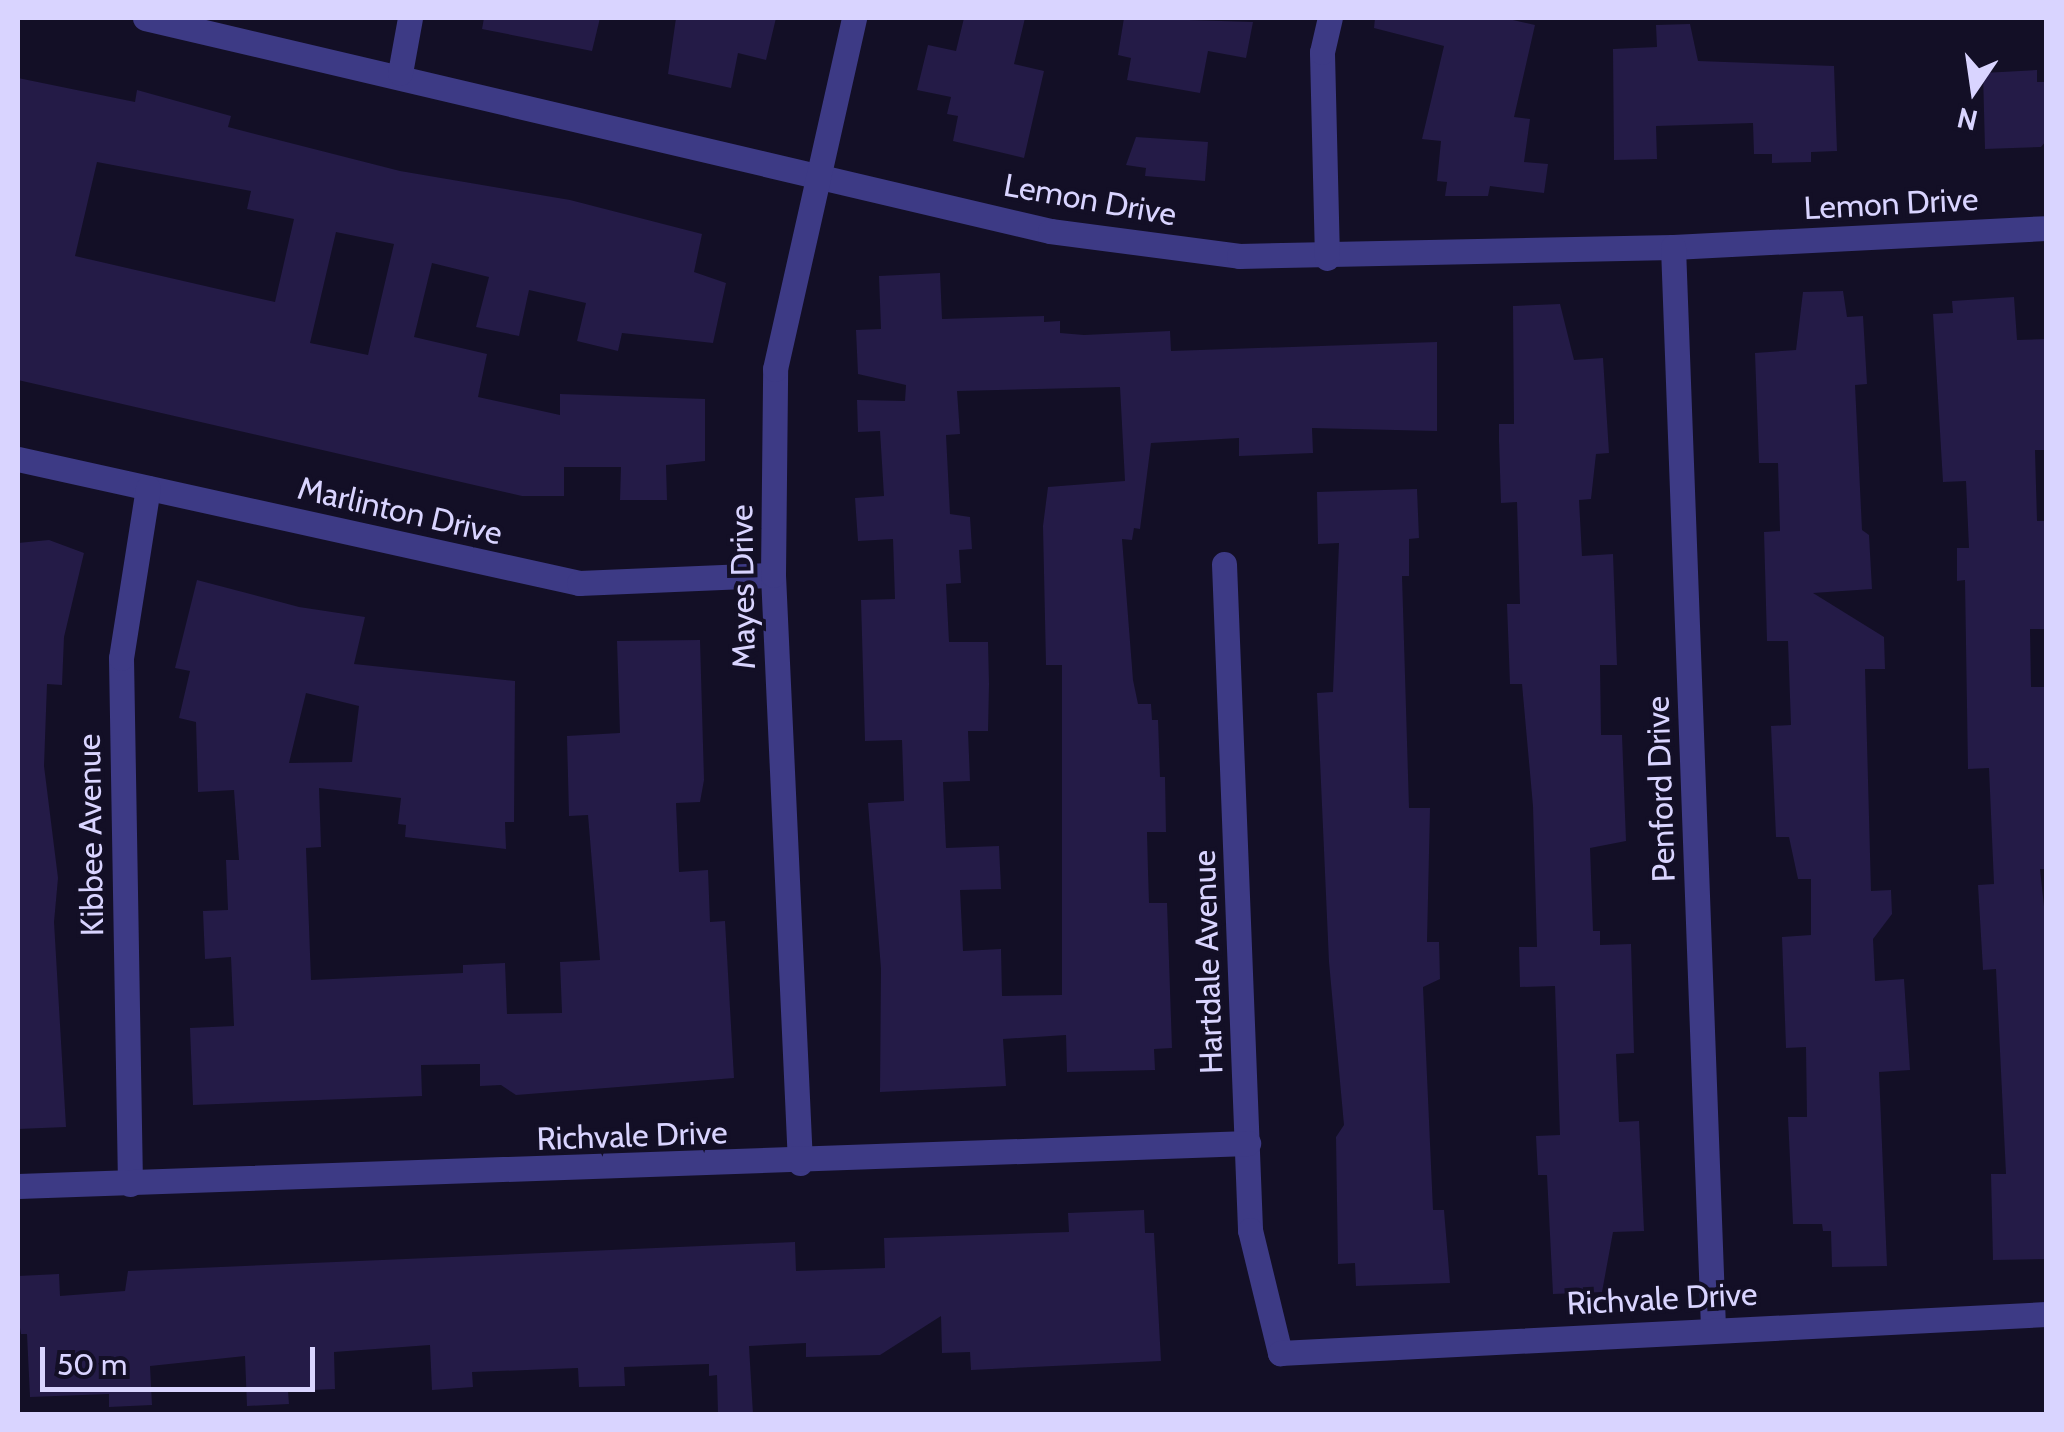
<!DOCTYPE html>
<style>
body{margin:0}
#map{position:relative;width:2064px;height:1432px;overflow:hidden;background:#130f26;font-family:Cabin,sans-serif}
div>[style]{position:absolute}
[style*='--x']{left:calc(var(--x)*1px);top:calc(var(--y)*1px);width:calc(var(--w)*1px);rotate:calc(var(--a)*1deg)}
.building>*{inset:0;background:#241b47}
.street>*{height:25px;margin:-12.5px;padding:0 12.5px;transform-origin:12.5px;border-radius:12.5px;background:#3d3a85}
span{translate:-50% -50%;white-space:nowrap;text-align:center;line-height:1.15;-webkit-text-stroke:8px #130f26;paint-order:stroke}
.street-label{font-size:32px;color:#d9d4ff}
.frame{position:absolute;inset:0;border:20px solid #d9d4ff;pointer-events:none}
.north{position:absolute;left:1924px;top:40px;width:100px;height:100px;-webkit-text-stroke:8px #130f26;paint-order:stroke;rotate:193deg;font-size:28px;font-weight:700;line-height:40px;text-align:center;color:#d9d4ff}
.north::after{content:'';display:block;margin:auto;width:35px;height:45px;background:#d9d4ff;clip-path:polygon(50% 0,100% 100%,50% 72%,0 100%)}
.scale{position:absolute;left:40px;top:1347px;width:275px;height:45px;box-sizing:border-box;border:5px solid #d9d4ff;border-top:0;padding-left:12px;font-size:30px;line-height:35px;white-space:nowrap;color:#d9d4ff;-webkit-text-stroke:8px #130f26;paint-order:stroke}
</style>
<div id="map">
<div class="building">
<div style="clip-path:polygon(484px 18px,600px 18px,592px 51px,482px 29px)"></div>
<div style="clip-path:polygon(676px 18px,776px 18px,766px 60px,738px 53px,731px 88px,668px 74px)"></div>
<div style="clip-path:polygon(964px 18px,1025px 18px,1014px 64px,1044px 71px,1024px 158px,953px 141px,958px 116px,947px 114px,951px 97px,917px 90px,928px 45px,956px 51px)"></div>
<div style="clip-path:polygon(1124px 18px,1253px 22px,1246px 58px,1208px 51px,1200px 93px,1127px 80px,1131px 58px,1118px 55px)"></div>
<div style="clip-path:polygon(1375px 18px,1504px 18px,1535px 25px,1514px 117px,1530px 119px,1524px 162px,1548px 164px,1544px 193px,1490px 186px,1488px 196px,1445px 196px,1447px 182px,1437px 181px,1441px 141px,1422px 139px,1444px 46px,1374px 28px)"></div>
<div style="clip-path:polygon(1690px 24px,1698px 61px,1834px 66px,1837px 151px,1811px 152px,1811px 162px,1772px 163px,1772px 154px,1754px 154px,1753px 123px,1656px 126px,1657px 159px,1614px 160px,1613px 49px,1657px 47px,1656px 25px)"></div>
<div style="clip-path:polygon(2037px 70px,2037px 82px,2046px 82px,2046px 141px,2041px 147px,1985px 149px,1983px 73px)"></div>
<div style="clip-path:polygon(evenodd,18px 78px,135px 102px,137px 90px,231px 116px,228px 127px,400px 171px,570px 200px,702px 234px,694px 272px,726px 283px,713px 343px,622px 333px,618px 351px,577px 341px,586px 303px,529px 290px,519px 336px,476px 327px,489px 277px,432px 263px,414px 337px,487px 354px,478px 397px,560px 415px,560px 394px,705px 399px,705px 461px,666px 465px,667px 500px,620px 500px,621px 467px,564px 467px,564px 496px,522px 496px,18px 380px,18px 78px,97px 162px,251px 191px,247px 209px,294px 219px,275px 302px,75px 256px,97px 162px,18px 78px,336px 232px,394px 244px,368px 355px,310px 343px,336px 232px)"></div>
<div style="clip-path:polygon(1136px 137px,1208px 142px,1205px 181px,1145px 176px,1146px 168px,1126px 165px)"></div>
<div style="clip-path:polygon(evenodd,940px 273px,942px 319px,1044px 316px,1044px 322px,1060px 321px,1060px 333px,1084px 335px,1170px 331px,1171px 351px,1437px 342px,1437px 431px,1312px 428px,1313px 453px,1239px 456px,1239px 438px,1151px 443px,1140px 529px,1134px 528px,1132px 540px,1122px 539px,1133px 680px,1138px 704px,1151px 704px,1152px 720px,1158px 720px,1160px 777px,1165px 777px,1166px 832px,1147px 832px,1148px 871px,1149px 903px,1167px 903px,1172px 1048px,1154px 1049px,1155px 1070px,1067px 1072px,1066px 1035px,1003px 1039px,1006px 1086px,880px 1092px,881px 969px,868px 803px,904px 801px,902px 740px,865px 741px,861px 600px,895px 599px,893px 539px,858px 541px,855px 498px,884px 496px,880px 431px,858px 432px,857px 400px,905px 401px,906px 385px,858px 374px,856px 330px,881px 329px,879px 276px,940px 273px,1120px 387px,1125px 481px,1048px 487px,1043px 526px,1046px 665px,1062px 665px,1062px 995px,1002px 996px,1001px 949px,963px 951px,960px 890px,1001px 889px,999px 846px,946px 848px,943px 782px,970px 781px,968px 731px,988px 731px,989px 684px,988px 642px,949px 642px,946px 584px,961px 583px,959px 550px,972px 549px,970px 517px,950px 514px,946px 435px,960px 434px,957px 391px,1120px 387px)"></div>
<div style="clip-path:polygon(1843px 291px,1847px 317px,1863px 316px,1867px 384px,1855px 385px,1862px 530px,1869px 535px,1872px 589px,1813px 593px,1884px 637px,1885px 669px,1865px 669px,1871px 891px,1891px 890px,1892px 914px,1873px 939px,1875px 981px,1904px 979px,1910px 1070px,1879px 1072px,1887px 1266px,1832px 1267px,1831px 1231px,1823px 1231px,1822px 1224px,1793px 1224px,1788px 1117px,1807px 1117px,1806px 1047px,1786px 1048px,1782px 937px,1811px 935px,1811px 879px,1798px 879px,1789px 837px,1776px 837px,1771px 726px,1791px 725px,1788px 641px,1767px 641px,1764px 532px,1780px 531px,1778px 463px,1759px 463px,1755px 353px,1796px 350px,1803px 292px)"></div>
<div style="clip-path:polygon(2014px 297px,2017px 340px,2046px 339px,2046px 450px,2035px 450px,2037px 521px,2046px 521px,2046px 629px,2030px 629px,2031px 687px,2044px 687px,2046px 713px,2046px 869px,2040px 869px,2046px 925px,2046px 1259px,1993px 1260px,1991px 1174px,2006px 1174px,1996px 969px,1983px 970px,1978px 885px,1994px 884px,1989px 768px,1968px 769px,1965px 580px,1957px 581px,1957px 548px,1969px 548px,1966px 481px,1943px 482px,1933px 314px,1953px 313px,1952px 301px)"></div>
<div style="clip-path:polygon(1560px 304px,1574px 360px,1603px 358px,1609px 453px,1596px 454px,1591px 499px,1579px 500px,1582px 556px,1613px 554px,1617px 665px,1600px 665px,1601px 735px,1622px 735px,1626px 841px,1590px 848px,1593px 931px,1600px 931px,1600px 945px,1631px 944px,1634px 1053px,1616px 1054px,1619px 1122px,1639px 1121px,1644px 1231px,1613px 1232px,1602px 1292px,1553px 1294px,1547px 1175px,1538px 1175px,1536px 1136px,1560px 1135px,1555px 986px,1520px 987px,1519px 947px,1537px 947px,1533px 806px,1522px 684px,1510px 684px,1507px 604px,1520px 604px,1517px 502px,1501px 503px,1499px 441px,1499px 424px,1514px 424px,1513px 306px)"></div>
<div style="clip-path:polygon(1417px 489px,1419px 538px,1409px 539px,1409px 576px,1402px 576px,1409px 808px,1430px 808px,1427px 942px,1439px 942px,1440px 979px,1423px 987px,1433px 1210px,1444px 1210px,1450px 1283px,1356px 1286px,1355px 1263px,1338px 1264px,1336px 1137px,1344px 1125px,1329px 962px,1317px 693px,1333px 692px,1339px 543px,1318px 544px,1317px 492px)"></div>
<div style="clip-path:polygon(49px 540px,84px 553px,64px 637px,62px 685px,47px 684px,44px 766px,58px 878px,54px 922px,66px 1127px,18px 1129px,18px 543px)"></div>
<div style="clip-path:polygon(evenodd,197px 580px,299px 607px,365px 617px,354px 664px,515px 681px,514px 822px,505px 822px,506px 849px,405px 837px,406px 825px,398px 824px,401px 798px,319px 788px,321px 847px,306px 848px,311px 980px,463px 973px,463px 965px,505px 963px,507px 1014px,562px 1013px,560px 962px,600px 960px,588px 815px,569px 816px,567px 736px,620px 733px,617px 641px,700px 640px,704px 780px,700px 802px,676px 803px,679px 872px,708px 870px,710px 922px,725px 921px,734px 1078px,516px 1095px,501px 1085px,480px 1086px,480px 1064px,421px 1065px,422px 1096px,193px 1105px,190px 1028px,234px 1026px,231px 957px,205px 959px,203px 911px,228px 910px,226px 860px,239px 860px,234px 790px,198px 792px,196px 722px,179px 718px,190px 671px,175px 668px,197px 580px,306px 693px,359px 706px,352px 762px,289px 763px,306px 693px)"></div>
<div style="clip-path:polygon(1144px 1210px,1145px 1233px,1154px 1233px,1161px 1361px,971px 1370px,970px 1352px,942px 1353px,941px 1316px,880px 1355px,806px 1357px,806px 1343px,749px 1346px,753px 1414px,718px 1414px,717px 1375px,709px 1376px,709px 1364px,624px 1367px,625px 1386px,579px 1387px,578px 1368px,472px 1372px,473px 1387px,432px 1390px,430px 1345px,334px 1352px,335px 1389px,288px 1391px,289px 1404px,247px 1406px,245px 1356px,150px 1366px,152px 1405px,109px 1407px,109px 1394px,30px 1397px,27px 1334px,21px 1334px,18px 1315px,18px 1276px,59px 1274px,60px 1296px,125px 1291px,128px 1271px,795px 1242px,796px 1271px,885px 1268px,884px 1238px,1069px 1232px,1068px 1213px)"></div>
</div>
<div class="street">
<div style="--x:145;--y:18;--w:930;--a:13.24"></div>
<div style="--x:1050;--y:231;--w:191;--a:7.5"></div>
<div style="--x:1239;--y:256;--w:434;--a:-1.2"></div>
<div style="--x:1673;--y:247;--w:373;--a:-2.9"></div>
<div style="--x:400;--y:73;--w:56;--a:-79.7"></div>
<div style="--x:1673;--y:247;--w:1081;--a:87.88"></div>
<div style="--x:1327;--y:258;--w:206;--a:-91.4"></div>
<div style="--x:1322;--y:52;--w:35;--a:-77"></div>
<div style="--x:18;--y:459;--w:575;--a:12.46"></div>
<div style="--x:579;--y:583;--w:194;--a:-2.4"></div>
<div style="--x:1224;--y:564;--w:667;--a:87.76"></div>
<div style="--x:1250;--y:1230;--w:127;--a:76.3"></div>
<div style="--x:1280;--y:1353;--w:767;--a:-2.91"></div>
<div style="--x:800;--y:1163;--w:589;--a:-92.63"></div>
<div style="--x:773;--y:575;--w:206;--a:-89.4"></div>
<div style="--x:775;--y:369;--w:360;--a:-77.3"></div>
<div style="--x:130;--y:1184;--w:526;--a:-90.98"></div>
<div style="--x:121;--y:658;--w:172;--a:-81"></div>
<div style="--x:18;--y:1186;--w:1231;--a:-2"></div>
</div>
<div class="street-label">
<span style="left:1090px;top:200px;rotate:10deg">Lemon Drive</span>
<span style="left:1891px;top:204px;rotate:-3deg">Lemon Drive</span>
<span style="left:400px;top:511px;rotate:13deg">Marlinton Drive</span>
<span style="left:743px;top:587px;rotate:-91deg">Mayes Drive</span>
<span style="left:1661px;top:789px;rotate:-92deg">Penford Drive</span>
<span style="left:91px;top:835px;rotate:-91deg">Kibbee Avenue</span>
<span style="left:1208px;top:962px;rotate:-92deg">Hartdale Avenue</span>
<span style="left:632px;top:1136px;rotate:-2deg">Richvale Drive</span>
<span style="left:1662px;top:1299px;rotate:-3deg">Richvale Drive</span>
</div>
<div class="frame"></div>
<div class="north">N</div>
<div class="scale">50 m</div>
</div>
